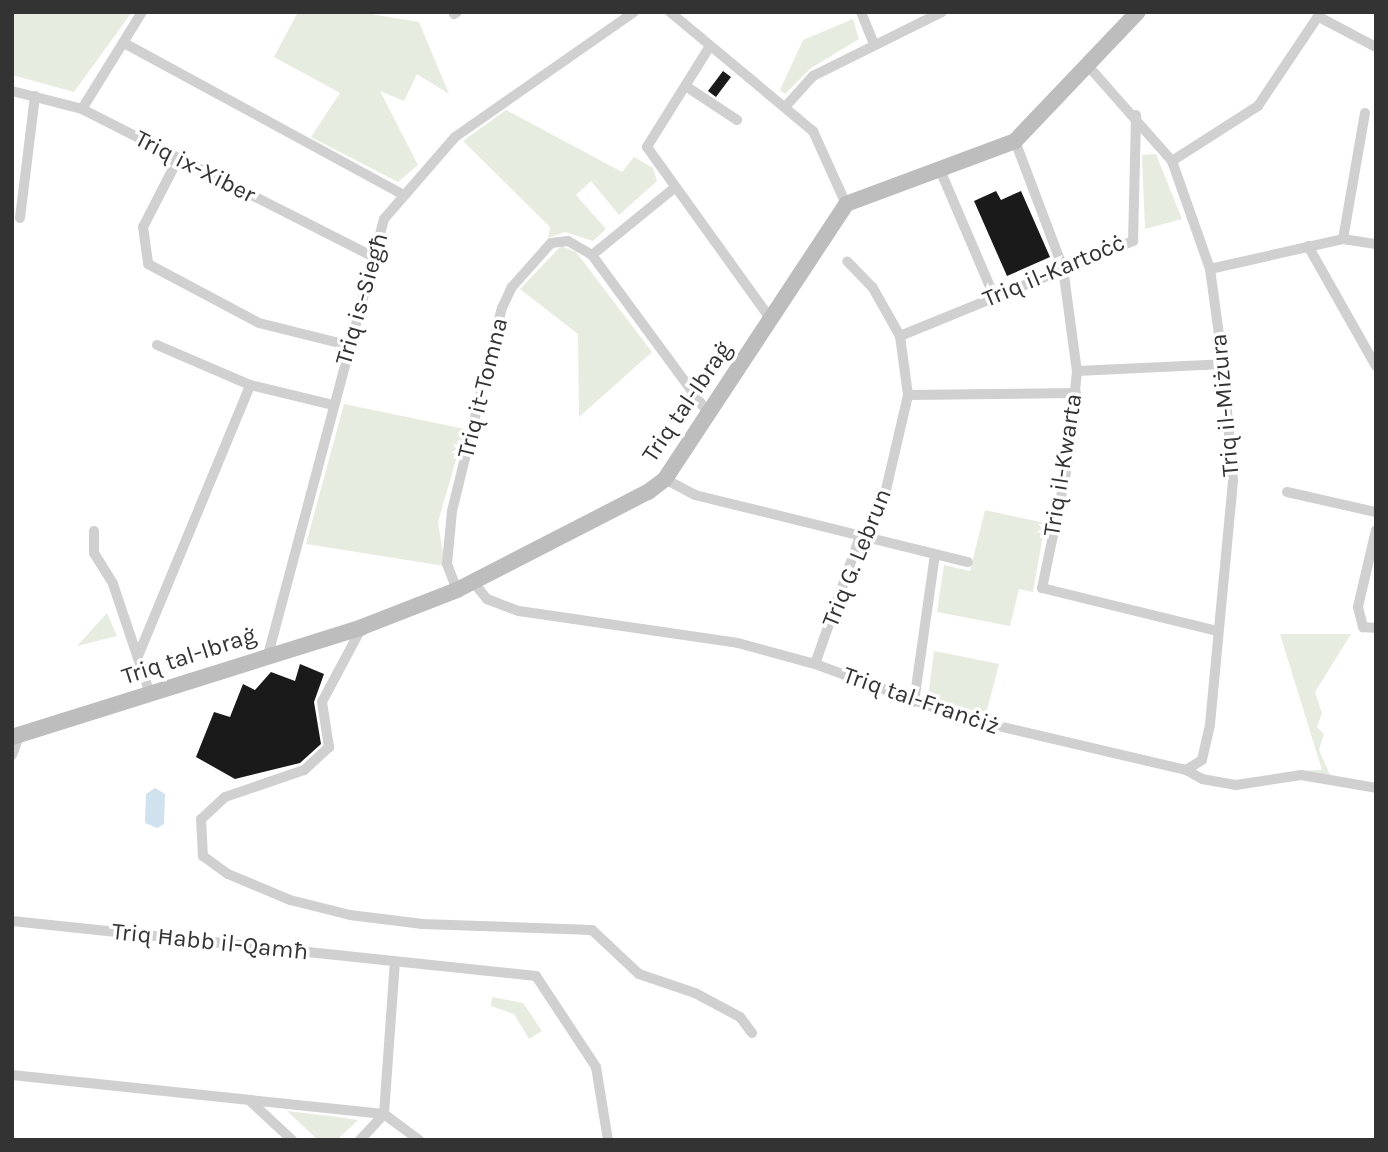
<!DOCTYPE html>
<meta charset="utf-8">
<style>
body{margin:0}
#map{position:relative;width:1388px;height:1152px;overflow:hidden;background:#fff;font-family:Karla,sans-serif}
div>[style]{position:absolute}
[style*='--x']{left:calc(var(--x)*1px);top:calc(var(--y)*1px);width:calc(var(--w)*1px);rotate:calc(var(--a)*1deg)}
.green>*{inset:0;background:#e6ecdf}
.water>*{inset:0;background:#cfe2ee}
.building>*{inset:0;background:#1a1a1a;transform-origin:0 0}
.minor>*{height:10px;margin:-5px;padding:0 5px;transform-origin:5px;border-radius:5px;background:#d0d0d0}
.secondary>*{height:16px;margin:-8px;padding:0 8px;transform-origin:8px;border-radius:8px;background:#bdbdbd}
span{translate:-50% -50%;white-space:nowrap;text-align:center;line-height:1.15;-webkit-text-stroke:7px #fff;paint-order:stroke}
.street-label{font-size:24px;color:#333}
.frame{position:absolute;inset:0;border:14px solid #333;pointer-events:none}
</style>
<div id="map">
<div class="green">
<div style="clip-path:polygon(12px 12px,132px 12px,74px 92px,12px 75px)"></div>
<div style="clip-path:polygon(298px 12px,359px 12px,419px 22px,449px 94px,417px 74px,404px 101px,380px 91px,418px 165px,398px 182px,311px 137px,340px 93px,274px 57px)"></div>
<div style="clip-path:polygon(853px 19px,859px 39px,811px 68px,785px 94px,780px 90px,803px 40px)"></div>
<div style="clip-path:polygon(506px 110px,622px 172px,634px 157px,653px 168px,657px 181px,619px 215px,591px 181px,576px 195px,606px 229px,593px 241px,565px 232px,548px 238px,550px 227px,463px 141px)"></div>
<div style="clip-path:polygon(1156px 154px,1182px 219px,1145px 229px,1142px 155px)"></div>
<div style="clip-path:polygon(561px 246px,576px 252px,652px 352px,579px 417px,578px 334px,520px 289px)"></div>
<div style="clip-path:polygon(344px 404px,465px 429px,438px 522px,445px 566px,306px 544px)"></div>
<div style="clip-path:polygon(985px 510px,1045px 523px,1033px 592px,1019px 589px,1010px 626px,937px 612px,944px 565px,970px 571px)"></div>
<div style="clip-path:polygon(107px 613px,117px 636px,77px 646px)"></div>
<div style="clip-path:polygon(1280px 634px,1351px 634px,1315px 692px,1322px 713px,1317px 727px,1324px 734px,1319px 750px,1330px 775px,1301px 771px,1322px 770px)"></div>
<div style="clip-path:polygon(934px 651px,999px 664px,986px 714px,928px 698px)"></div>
<div style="clip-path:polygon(492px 997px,523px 1003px,542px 1031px,529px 1039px,514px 1014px,491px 1006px)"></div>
<div style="clip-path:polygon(287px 1111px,337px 1117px,358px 1120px,337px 1140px,318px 1140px)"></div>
</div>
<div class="water">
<div style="clip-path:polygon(155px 788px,165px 794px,164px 824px,157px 828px,145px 823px,146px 794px)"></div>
</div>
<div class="building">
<div style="left:723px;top:71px;width:10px;height:25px;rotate:37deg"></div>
<div style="clip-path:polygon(996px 191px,1001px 200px,1021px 191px,1050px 257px,1007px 276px,974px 201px)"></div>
<div style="clip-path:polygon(300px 664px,324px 674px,314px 702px,321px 744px,300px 763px,235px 779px,196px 757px,214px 712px,230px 717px,243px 684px,255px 690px,271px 672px,295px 681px)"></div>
</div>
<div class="minor">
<div style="--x:670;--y:12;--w:186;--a:39.8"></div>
<div style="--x:813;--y:131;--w:80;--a:65.7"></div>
<div style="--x:861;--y:12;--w:35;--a:68"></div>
<div style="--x:454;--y:14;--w:4;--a:-34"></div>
<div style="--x:1319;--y:17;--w:64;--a:27.8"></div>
<div style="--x:124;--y:43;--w:316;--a:28.5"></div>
<div style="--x:710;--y:46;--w:119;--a:122"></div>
<div style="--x:647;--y:147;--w:211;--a:54.3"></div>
<div style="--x:1090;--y:68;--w:124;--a:48.6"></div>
<div style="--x:1172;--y:161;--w:114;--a:70.6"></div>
<div style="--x:1210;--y:269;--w:96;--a:82.2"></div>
<div style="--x:1223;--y:364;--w:117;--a:85.1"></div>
<div style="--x:1233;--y:481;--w:245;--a:95.4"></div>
<div style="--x:1210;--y:725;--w:36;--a:103"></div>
<div style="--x:1202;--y:760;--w:19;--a:148"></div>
<div style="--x:687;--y:87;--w:60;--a:33.4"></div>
<div style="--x:12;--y:91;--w:72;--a:14.4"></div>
<div style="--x:82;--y:109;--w:325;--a:26.9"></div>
<div style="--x:785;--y:107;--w:42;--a:-47.9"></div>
<div style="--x:813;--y:76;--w:144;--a:-26.4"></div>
<div style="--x:82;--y:109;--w:114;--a:-58.3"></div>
<div style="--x:1015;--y:141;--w:136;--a:69.3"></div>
<div style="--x:1063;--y:268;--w:104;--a:82.3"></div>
<div style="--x:1077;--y:371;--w:92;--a:95.6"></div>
<div style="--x:1068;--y:463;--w:128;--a:101.7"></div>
<div style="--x:1042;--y:588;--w:180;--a:13.8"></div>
<div style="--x:178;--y:159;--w:76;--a:117.2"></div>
<div style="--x:143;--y:227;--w:37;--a:82"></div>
<div style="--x:148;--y:264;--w:126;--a:28"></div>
<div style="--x:259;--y:323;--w:91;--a:14"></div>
<div style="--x:1172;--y:161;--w:102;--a:-32.6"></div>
<div style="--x:1258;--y:106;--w:113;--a:-56.2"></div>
<div style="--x:940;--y:170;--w:137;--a:66.8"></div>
<div style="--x:20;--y:218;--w:123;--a:-83"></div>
<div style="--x:1343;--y:239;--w:128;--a:-80.1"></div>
<div style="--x:1308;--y:246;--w:138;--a:60.5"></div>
<div style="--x:592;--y:255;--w:104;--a:-39.2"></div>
<div style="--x:1210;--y:269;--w:136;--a:-12.7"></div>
<div style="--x:1343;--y:239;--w:33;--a:9"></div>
<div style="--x:900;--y:336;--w:252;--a:-22.2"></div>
<div style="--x:1133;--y:241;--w:126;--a:-88.6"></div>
<div style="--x:157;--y:345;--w:101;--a:23.3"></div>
<div style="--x:250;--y:385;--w:85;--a:13.5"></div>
<div style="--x:1077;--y:371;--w:146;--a:-2.7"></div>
<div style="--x:908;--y:395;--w:168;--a:-0.7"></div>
<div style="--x:665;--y:479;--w:34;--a:28"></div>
<div style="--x:695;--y:495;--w:281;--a:13.8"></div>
<div style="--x:1287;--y:492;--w:91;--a:12.7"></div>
<div style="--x:1376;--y:530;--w:79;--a:103.2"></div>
<div style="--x:1358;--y:607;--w:21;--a:76"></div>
<div style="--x:1363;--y:627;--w:13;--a:4"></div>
<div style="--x:94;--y:531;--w:22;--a:90"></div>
<div style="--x:94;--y:553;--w:36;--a:58"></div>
<div style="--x:113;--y:584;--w:113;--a:71.4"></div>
<div style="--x:474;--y:583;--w:21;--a:51"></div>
<div style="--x:487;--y:599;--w:34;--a:21"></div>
<div style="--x:519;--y:611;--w:221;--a:8.3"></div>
<div style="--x:738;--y:643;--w:80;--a:15.3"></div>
<div style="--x:815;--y:664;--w:154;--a:20.1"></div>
<div style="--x:960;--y:717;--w:232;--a:13.2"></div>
<div style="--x:1186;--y:770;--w:18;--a:29"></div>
<div style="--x:1202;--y:779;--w:35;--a:10"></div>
<div style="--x:1236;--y:785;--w:66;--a:-8.7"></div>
<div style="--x:1301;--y:775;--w:76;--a:9.8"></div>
<div style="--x:457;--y:590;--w:28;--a:-111"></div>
<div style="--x:447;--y:564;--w:53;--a:-84.6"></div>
<div style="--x:452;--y:511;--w:209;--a:-76.2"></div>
<div style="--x:502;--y:308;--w:23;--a:-65"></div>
<div style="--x:512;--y:287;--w:59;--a:-48.4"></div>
<div style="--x:551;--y:243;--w:17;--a:-7"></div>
<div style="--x:568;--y:241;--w:28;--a:30"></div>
<div style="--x:592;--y:255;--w:196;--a:53.7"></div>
<div style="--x:362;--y:627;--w:85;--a:118.1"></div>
<div style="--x:322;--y:702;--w:46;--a:81.2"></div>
<div style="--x:329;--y:747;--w:34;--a:137"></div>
<div style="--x:304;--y:770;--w:83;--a:161.1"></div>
<div style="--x:225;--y:797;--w:33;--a:137"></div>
<div style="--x:201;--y:819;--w:37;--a:87"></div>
<div style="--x:203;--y:856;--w:31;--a:36"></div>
<div style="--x:228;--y:874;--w:67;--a:22.8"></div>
<div style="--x:290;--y:900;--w:62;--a:14"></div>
<div style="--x:350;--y:915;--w:73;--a:7.1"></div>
<div style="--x:422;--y:924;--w:170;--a:2"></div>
<div style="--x:592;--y:930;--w:64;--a:43.1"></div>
<div style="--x:639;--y:974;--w:59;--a:18.7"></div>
<div style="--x:695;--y:993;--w:51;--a:28.1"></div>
<div style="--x:740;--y:1017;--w:20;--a:53"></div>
<div style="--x:268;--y:655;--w:451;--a:-75.1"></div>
<div style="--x:384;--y:219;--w:108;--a:-49.1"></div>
<div style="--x:455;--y:137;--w:218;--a:-34.9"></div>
<div style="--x:138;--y:656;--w:293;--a:-67.5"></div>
<div style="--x:815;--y:664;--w:133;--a:-70.6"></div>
<div style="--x:859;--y:539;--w:39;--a:-54"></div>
<div style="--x:882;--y:507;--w:115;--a:-76.9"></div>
<div style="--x:908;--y:395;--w:60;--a:-97.7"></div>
<div style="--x:900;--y:336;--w:55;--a:-119.4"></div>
<div style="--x:873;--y:288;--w:37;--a:-134"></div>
<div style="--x:914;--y:702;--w:149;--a:-81.9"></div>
<div style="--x:12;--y:755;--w:22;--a:-69"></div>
<div style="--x:12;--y:921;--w:527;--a:5.99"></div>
<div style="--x:536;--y:976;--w:109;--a:56.6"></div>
<div style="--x:596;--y:1067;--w:74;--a:80.7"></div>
<div style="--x:12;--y:1075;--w:374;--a:6"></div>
<div style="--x:384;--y:1114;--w:44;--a:36.6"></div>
<div style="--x:249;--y:1100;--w:59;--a:42.9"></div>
<div style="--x:360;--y:1140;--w:35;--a:-47"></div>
<div style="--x:384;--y:1114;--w:153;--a:-85.9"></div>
</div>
<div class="secondary">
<div style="--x:12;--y:737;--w:367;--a:-17.4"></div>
<div style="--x:362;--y:627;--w:102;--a:-21.3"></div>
<div style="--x:457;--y:590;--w:215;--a:-27.2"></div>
<div style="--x:648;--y:492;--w:21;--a:-37"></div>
<div style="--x:665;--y:479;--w:329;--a:-56.6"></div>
<div style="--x:846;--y:204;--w:180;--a:-20.4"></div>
<div style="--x:1015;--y:141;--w:178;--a:-46.4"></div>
</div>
<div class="street-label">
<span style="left:195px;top:167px;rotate:27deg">Triq ix-Xiber</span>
<span style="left:1054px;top:271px;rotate:-23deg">Triq il-Kartoċċ</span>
<span style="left:362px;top:299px;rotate:-74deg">Triq is-Siegħ</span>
<span style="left:483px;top:388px;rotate:-76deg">Triq it-Tomna</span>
<span style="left:687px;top:402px;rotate:-56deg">Triq tal-Ibraġ</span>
<span style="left:1225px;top:405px;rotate:-95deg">Triq il-Miżura</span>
<span style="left:1063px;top:465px;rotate:-81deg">Triq il-Kwarta</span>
<span style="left:857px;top:558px;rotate:-68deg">Triq G. Lebrun</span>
<span style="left:189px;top:656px;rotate:-18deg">Triq tal-Ibraġ</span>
<span style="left:921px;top:701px;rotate:19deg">Triq tal-Franċiż</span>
<span style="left:210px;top:942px;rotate:6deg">Triq Ħabb il-Qamħ</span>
</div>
<div class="frame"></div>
</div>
